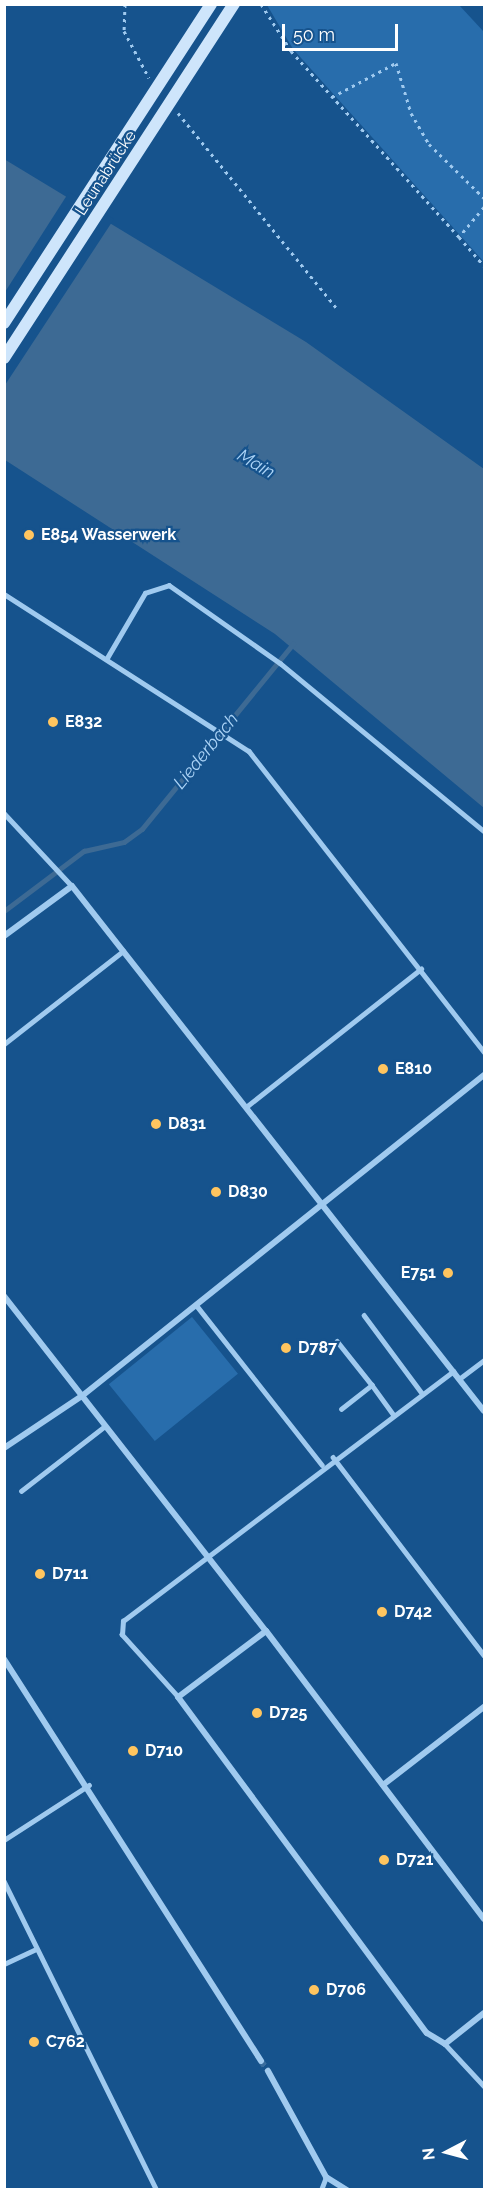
<!DOCTYPE html>
<meta charset="utf-8">
<style>
body{margin:0}
#map{position:relative;width:489px;height:2194px;overflow:hidden;background:#16538d;font-family:Raleway,sans-serif}
div>[style]{position:absolute}
[style*='--x']{left:calc(var(--x)*1px);top:calc(var(--y)*1px);width:calc(var(--w)*1px);rotate:calc(var(--a)*1deg)}
.green>*{inset:0;background:#286dac;transform-origin:0 0}
.water>*{inset:0;background:#3d6a94}
.pier>*{inset:0;background:#16538d}
.stream>*{height:4.5px;margin:-2.25px;padding:0 2.25px;transform-origin:2.25px;border-radius:2.25px;background:#3d6a94}
.minor-tunnel>*{height:6px;margin-top:-3px;transform-origin:0;background:repeating-linear-gradient(90deg,#396d9e 0 6px,transparent 0 9px)}
.path>*{height:3px;margin-top:-1.5px;transform-origin:0;background:repeating-linear-gradient(90deg,#a0caef 0 3px,transparent 0 7.5px)}
.service>*{height:4.5px;margin:-2.25px;padding:0 2.25px;transform-origin:2.25px;border-radius:2.25px;background:#a0caef}
.minor>*{height:6px;margin:-3px;padding:0 3px;transform-origin:3px;border-radius:3px;background:#a0caef}
.secondary-bridge>*{height:12px;margin:-6px;padding:0 6px;transform-origin:6px;border-radius:6px;background:#cee5fb}
.dots>*{width:16px;height:16px;translate:-50% -50%;box-sizing:border-box;border:3px solid #16538d;border-radius:50%}
span{translate:-50% -50%;white-space:nowrap;text-align:center;line-height:1.15;-webkit-text-stroke:4.5px #16538d;paint-order:stroke}
.street-label{font-size:16px;color:#fff}
.poi-label{font-size:16px;color:#fff;font-weight:700}
.left{translate:0 -50%;text-align:left}
.right{translate:-100% -50%;text-align:right}
.water-label{font-size:18px;color:#acd4f7;font-style:italic}
.frame{position:absolute;inset:0;border:6px solid #fff;pointer-events:none}
.north{position:absolute;left:417px;top:2122px;width:60px;height:60px;-webkit-text-stroke:4px #16538d;paint-order:stroke;rotate:264deg;font-size:16px;font-weight:700;line-height:24px;text-align:center;color:#fff}
.north::after{content:'';display:block;margin:auto;width:21px;height:27px;background:#fff;clip-path:polygon(50% 0,100% 100%,50% 72%,0 100%)}
.scale{position:absolute;left:282px;top:24px;width:116px;height:27px;box-sizing:border-box;border:3px solid #fff;border-top:0;padding-left:8px;font-size:18px;line-height:21px;white-space:nowrap;color:#fff;-webkit-text-stroke:4px #16538d;paint-order:stroke}
</style>
<div id="map">
<div class="green">
<div style="clip-path:polygon(267px 5px,459px 5px,484px 32px,484px 262px,293px 49px)"></div>
<div style="left:192px;top:1317px;width:73px;height:107px;rotate:51deg"></div>
</div>
<div class="water">
<div style="clip-path:polygon(4px 159px,306px 342px,484px 469px,484px 808px,275px 634px,5px 460px)"></div>
</div>
<div class="pier">
<div style="clip-path:polygon(69px 192px,114px 219px,5px 385px,5px 292px)"></div>
</div>
<div class="stream">
<div style="--x:4;--y:911;--w:100;--a:-36.9"></div>
<div style="--x:84;--y:851;--w:41;--a:-12.7"></div>
<div style="--x:124;--y:842;--w:22;--a:-36"></div>
<div style="--x:142;--y:829;--w:239;--a:-50.8"></div>
</div>
<div class="minor-tunnel">
<div style="--x:261;--y:2061;--w:12;--a:55"></div>
</div>
<div class="path">
<div style="--x:125;--y:4;--w:27;--a:92"></div>
<div style="--x:124;--y:31;--w:53;--a:62"></div>
<div style="--x:261;--y:4;--w:56;--a:57.4"></div>
<div style="--x:291;--y:51;--w:251;--a:47.9"></div>
<div style="--x:332;--y:97;--w:72;--a:-28"></div>
<div style="--x:396;--y:63;--w:52;--a:73.3"></div>
<div style="--x:411;--y:113;--w:36;--a:60"></div>
<div style="--x:429;--y:144;--w:77;--a:44.5"></div>
<div style="--x:178;--y:113;--w:254;--a:50.9"></div>
<div style="--x:484;--y:207;--w:39;--a:130"></div>
<div style="--x:459;--y:237;--w:38;--a:49"></div>
</div>
<div class="service">
<div style="--x:4;--y:594;--w:291;--a:32.7"></div>
<div style="--x:249;--y:751;--w:382;--a:52"></div>
<div style="--x:107;--y:658;--w:75;--a:-59.7"></div>
<div style="--x:145;--y:593;--w:25;--a:-18"></div>
<div style="--x:169;--y:585;--w:136;--a:35.1"></div>
<div style="--x:280;--y:663;--w:264;--a:39.5"></div>
<div style="--x:4;--y:813;--w:100;--a:47"></div>
<div style="--x:4;--y:1044;--w:151;--a:-38"></div>
<div style="--x:246;--y:1107;--w:223;--a:-38.3"></div>
<div style="--x:197;--y:1306;--w:202;--a:51.8"></div>
<div style="--x:364;--y:1315;--w:97;--a:53.4"></div>
<div style="--x:337;--y:1341;--w:56;--a:51.5"></div>
<div style="--x:459;--y:1379;--w:31;--a:-37"></div>
<div style="--x:341;--y:1409;--w:39;--a:-38"></div>
<div style="--x:372;--y:1385;--w:36;--a:54"></div>
<div style="--x:333;--y:1457;--w:249;--a:52.7"></div>
<div style="--x:21;--y:1491;--w:106;--a:-37.7"></div>
<div style="--x:178;--y:1697;--w:84;--a:-132.1"></div>
<div style="--x:122;--y:1635;--w:14;--a:-86"></div>
<div style="--x:123;--y:1621;--w:414;--a:-37.1"></div>
<div style="--x:4;--y:1840;--w:101;--a:-32.9"></div>
<div style="--x:4;--y:1881;--w:345;--a:63.7"></div>
<div style="--x:4;--y:1964;--w:35;--a:-25"></div>
<div style="--x:445;--y:2044;--w:57;--a:47.1"></div>
<div style="--x:321;--y:2190;--w:14;--a:-69"></div>
</div>
<div class="minor">
<div style="--x:4;--y:936;--w:84;--a:-36.3"></div>
<div style="--x:72;--y:886;--w:667;--a:51.88"></div>
<div style="--x:4;--y:1296;--w:425;--a:52"></div>
<div style="--x:4;--y:1448;--w:94;--a:-33.7"></div>
<div style="--x:82;--y:1396;--w:514;--a:-38.61"></div>
<div style="--x:4;--y:1659;--w:477;--a:57.4"></div>
<div style="--x:383;--y:1785;--w:128;--a:-37.7"></div>
<div style="--x:484;--y:1919;--w:361;--a:-127.1"></div>
<div style="--x:266;--y:1631;--w:110;--a:143.1"></div>
<div style="--x:178;--y:1697;--w:418;--a:53.5"></div>
<div style="--x:427;--y:2033;--w:21;--a:31"></div>
<div style="--x:445;--y:2044;--w:50;--a:-38.5"></div>
<div style="--x:268;--y:2071;--w:121;--a:61.3"></div>
<div style="--x:326;--y:2177;--w:25;--a:32"></div>
</div>
<div class="secondary-bridge">
<div style="--x:4;--y:323;--w:380;--a:-57"></div>
<div style="--x:4;--y:358;--w:422;--a:-57"></div>
</div>
<div class="dots">
<div style="left:29px;top:535px;background:#ffc55f"></div>
<div style="left:53px;top:722px;background:#ffc55f"></div>
<div style="left:383px;top:1069px;background:#ffc55f"></div>
<div style="left:156px;top:1124px;background:#ffc55f"></div>
<div style="left:216px;top:1192px;background:#ffc55f"></div>
<div style="left:448px;top:1273px;background:#ffc55f"></div>
<div style="left:286px;top:1348px;background:#ffc55f"></div>
<div style="left:40px;top:1574px;background:#ffc55f"></div>
<div style="left:382px;top:1612px;background:#ffc55f"></div>
<div style="left:257px;top:1713px;background:#ffc55f"></div>
<div style="left:133px;top:1751px;background:#ffc55f"></div>
<div style="left:384px;top:1860px;background:#ffc55f"></div>
<div style="left:314px;top:1990px;background:#ffc55f"></div>
<div style="left:34px;top:2042px;background:#ffc55f"></div>
</div>
<div class="street-label">
<span style="left:106px;top:173px;rotate:-57deg">Leunabrücke</span>
</div>
<div class="poi-label">
<span class="left" style="left:41px;top:535px">E854 Wasserwerk</span>
<span class="left" style="left:65px;top:722px">E832</span>
<span class="left" style="left:395px;top:1069px">E810</span>
<span class="left" style="left:168px;top:1124px">D831</span>
<span class="left" style="left:228px;top:1192px">D830</span>
<span class="right" style="left:436px;top:1273px">E751</span>
<span class="left" style="left:298px;top:1348px">D787</span>
<span class="left" style="left:52px;top:1574px">D711</span>
<span class="left" style="left:394px;top:1612px">D742</span>
<span class="left" style="left:269px;top:1713px">D725</span>
<span class="left" style="left:145px;top:1751px">D710</span>
<span class="left" style="left:396px;top:1860px">D721</span>
<span class="left" style="left:326px;top:1990px">D706</span>
<span class="left" style="left:46px;top:2042px">C762</span>
</div>
<div class="water-label">
<span style="left:256px;top:464px;rotate:31deg">Main</span>
<span style="left:206px;top:751px;rotate:-51deg">Liederbach</span>
</div>
<div class="frame"></div>
<div class="north">N</div>
<div class="scale">50 m</div>
</div>
